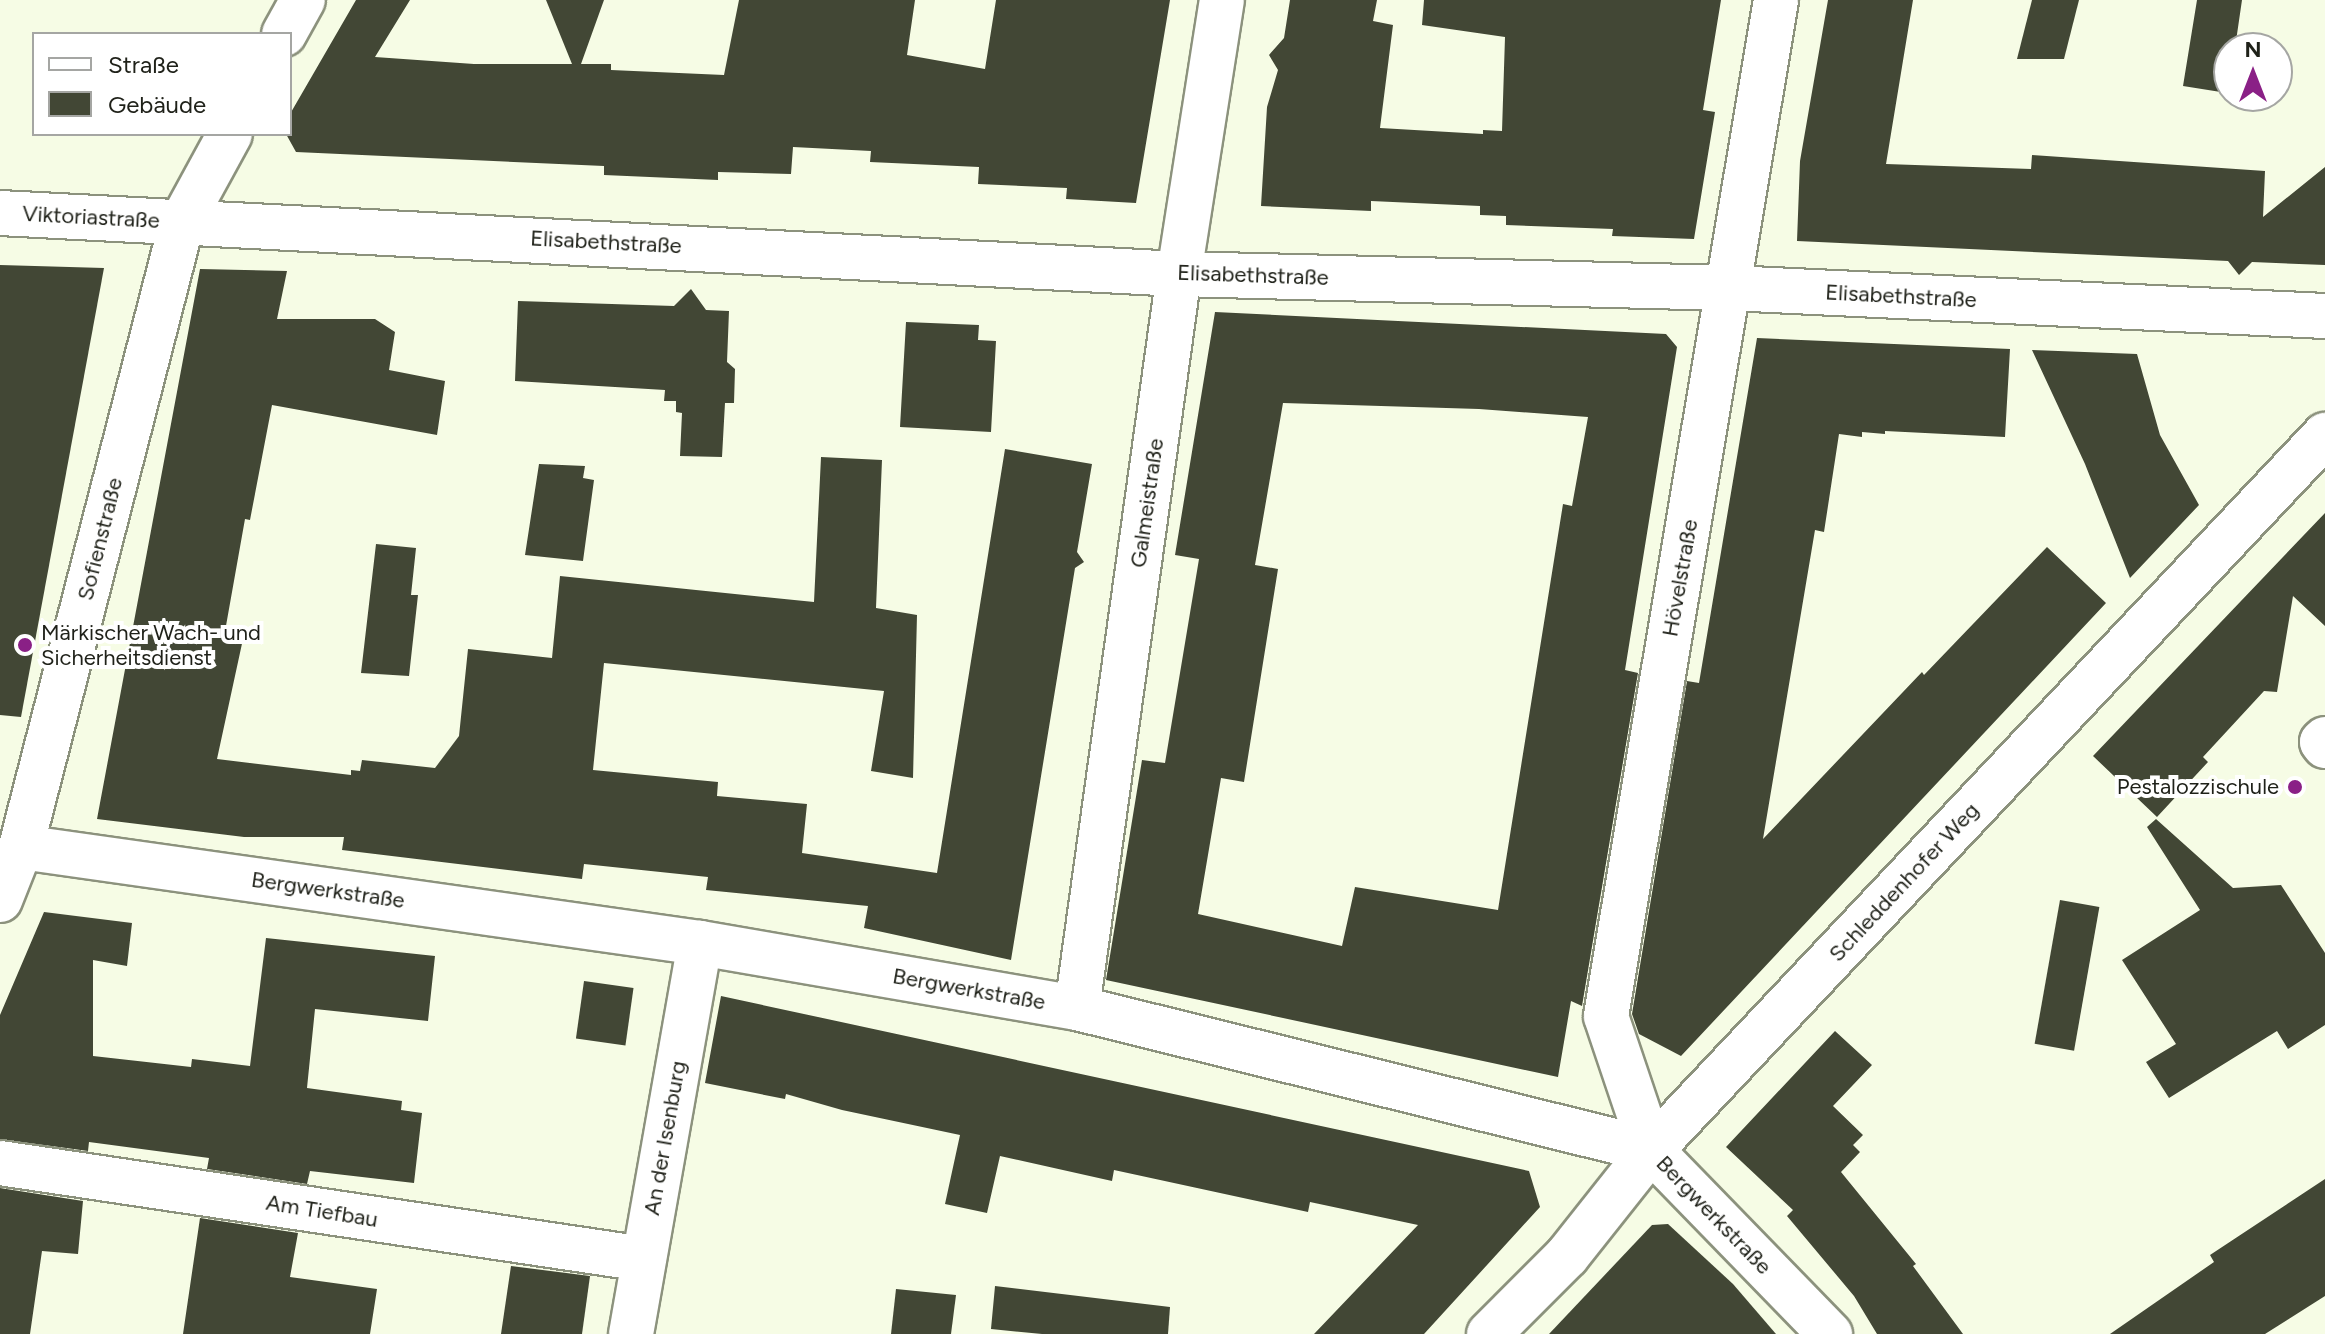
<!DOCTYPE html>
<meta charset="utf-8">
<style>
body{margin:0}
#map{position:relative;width:2325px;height:1334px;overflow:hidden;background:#f6fce5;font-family:Figtree,sans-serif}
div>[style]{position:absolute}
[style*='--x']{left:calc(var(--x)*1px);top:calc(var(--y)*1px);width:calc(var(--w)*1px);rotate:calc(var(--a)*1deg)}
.building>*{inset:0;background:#424735;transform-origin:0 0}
.roads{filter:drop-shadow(2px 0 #8c927d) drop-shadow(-2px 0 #8c927d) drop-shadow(0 2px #8c927d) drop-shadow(0 -2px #8c927d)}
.minor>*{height:44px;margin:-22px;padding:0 22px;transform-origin:22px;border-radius:22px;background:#fff}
.dots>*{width:22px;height:22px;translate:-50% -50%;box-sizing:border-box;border:4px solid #fff;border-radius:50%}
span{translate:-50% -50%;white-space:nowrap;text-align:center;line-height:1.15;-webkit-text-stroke:8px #fff;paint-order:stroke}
.street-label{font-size:22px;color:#1f2119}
.poi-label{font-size:22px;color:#1f2119}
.left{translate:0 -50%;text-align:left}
.right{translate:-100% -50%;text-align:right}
.legend{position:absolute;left:32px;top:32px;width:260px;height:104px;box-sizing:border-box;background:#fff;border:2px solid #a5a6a3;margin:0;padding:10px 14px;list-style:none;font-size:24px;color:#1f2119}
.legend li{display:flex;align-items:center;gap:16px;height:40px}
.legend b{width:40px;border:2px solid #a5a6a3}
.north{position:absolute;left:2213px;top:32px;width:80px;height:80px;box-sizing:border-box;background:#fff;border:2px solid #a5a6a3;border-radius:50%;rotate:0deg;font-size:22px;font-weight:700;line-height:32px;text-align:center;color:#1f2119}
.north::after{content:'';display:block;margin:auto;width:28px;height:36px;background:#8a2086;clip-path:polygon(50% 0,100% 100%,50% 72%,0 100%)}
</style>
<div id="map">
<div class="building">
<div style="clip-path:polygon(356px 0,410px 0,375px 57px,474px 64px,572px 64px,546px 0,604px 0,581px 64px,611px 64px,611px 70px,724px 75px,739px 0,915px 0,907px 55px,985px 69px,996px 0,1170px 0,1136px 203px,1066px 199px,1067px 188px,978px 184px,979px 167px,870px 162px,871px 151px,793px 147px,791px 174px,718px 172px,718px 180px,604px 175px,604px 166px,296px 152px,286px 134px,290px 134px,290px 114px)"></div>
<div style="clip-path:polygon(1290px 0,1377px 0,1373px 21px,1393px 25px,1380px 128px,1483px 134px,1483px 130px,1502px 131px,1505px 37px,1422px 25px,1424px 0,1721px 0,1703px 110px,1715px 112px,1694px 239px,1612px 236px,1613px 229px,1506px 225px,1506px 216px,1480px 215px,1480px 206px,1371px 201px,1371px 211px,1261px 206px,1267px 107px,1278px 70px,1269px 55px,1284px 38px)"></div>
<div style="clip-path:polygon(1828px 0,1913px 0,1886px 164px,2031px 169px,2032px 155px,2265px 171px,2263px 217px,2325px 167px,2325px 265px,2252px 262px,2239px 275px,2228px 261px,1797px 241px,1800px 161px)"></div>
<div style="clip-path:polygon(2032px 0,2079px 0,2064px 59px,2017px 59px)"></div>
<div style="clip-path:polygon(2197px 0,2242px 0,2235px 48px,2229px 48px,2227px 93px,2183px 86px)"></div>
<div style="clip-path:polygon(0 265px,104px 268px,21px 717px,0 715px)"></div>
<div style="clip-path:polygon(200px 269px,287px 271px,277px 319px,375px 319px,395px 332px,389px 370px,445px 381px,437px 435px,272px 405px,250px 520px,245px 519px,224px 637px,243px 639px,217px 759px,351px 775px,351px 770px,360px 771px,362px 760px,435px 768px,459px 736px,468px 649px,552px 658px,560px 576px,814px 602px,821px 457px,882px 460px,876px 608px,917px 615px,913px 778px,871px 771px,884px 691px,604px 663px,593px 770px,718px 782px,717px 796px,807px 804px,802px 853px,937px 873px,1005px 449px,1092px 464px,1077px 552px,1084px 562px,1075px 568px,1011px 960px,864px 928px,868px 906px,706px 890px,708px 877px,584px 864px,582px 879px,342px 850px,344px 837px,244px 837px,97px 819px)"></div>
<div style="clip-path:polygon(691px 289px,706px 310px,729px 311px,727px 362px,735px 369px,734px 403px,725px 403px,722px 457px,680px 456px,682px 413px,676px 412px,676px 401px,664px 401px,665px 390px,515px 381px,518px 301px,674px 306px)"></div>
<div style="clip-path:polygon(evenodd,1215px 312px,1666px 334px,1677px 347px,1625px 670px,1638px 673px,1582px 1006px,1571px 1001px,1558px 1077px,1106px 980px,1142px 760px,1165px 763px,1199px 559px,1175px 555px,1215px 312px,1283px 403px,1479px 409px,1588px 417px,1572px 506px,1563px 504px,1498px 910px,1355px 887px,1342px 946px,1198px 914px,1221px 778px,1244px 782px,1278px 569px,1255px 565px,1283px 403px)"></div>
<div style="clip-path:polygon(906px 322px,979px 325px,978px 340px,996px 341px,991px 432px,900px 427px)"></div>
<div style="clip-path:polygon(1757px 338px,2010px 349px,2005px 437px,1885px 431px,1885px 434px,1862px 432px,1862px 437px,1839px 434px,1824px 532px,1815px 530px,1763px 839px,1922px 672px,1924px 675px,2047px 547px,2106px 603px,1681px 1056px,1639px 1034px,1632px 1014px,1687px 681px,1699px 683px)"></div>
<div style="clip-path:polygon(2032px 350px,2137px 354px,2160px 435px,2199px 505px,2130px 578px,2085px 464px)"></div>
<div style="clip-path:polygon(539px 464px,585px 466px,583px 478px,594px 480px,583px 561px,525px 555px)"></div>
<div style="clip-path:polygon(2325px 513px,2325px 626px,2293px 596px,2277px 692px,2264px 691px,2203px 757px,2208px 762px,2157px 817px,2093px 756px)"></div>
<div style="clip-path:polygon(376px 544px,416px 548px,411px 595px,418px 595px,409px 676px,361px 673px)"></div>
<div style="clip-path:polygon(2156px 819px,2233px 888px,2281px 885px,2325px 953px,2325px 1025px,2288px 1049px,2277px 1031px,2169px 1098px,2146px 1062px,2176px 1044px,2122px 960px,2200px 910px,2147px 827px)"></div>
<div style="left:2060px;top:900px;width:40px;height:146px;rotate:10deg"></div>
<div style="clip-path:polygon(44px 912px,132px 923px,127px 966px,93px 960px,93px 1056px,191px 1067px,192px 1059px,250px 1066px,266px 938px,435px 956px,428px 1021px,315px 1009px,307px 1088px,402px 1101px,401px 1110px,422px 1113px,414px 1183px,310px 1171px,307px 1184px,207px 1169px,209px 1158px,89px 1142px,88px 1151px,0 1139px,0 1015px)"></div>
<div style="left:584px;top:981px;width:50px;height:58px;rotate:8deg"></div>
<div style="clip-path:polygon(721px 996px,1529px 1171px,1540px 1207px,1424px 1334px,1314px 1334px,1418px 1225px,1310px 1202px,1308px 1212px,1114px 1170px,1112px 1181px,1000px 1156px,987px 1213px,945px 1204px,960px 1135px,842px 1110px,786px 1094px,785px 1099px,705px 1083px)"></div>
<div style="clip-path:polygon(1835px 1031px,1872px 1065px,1833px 1106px,1863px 1135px,1853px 1145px,1860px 1152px,1841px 1172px,1916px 1264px,1913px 1266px,1963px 1334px,1877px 1334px,1854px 1296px,1787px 1216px,1793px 1210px,1726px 1147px)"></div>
<div style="clip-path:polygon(2325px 1179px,2325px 1296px,2265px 1334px,2110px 1334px,2214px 1262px,2210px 1255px)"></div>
<div style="clip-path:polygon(0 1188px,83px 1201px,78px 1254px,42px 1251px,30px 1334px,0 1334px)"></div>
<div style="clip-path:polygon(200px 1218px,298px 1233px,290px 1277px,377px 1289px,370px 1334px,183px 1334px)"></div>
<div style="clip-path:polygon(1668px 1224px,1733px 1284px,1776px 1334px,1549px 1334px,1652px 1225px)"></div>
<div style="clip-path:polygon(511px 1266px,590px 1276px,582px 1334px,501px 1334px)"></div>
<div style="clip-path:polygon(995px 1286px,1170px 1307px,1168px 1334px,1042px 1334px,991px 1329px)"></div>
<div style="clip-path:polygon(896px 1289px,956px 1295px,951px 1334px,891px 1334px)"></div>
</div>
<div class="roads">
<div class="minor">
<div style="--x:284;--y:34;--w:39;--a:-61"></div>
<div style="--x:0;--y:213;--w:1181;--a:2.96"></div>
<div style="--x:1179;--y:274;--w:550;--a:1.46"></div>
<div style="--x:1729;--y:288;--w:597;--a:2.69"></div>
<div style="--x:2325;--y:739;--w:4;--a:135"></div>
<div style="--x:2322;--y:742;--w:5;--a:53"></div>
<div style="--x:21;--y:847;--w:686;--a:8.05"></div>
<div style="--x:700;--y:943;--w:383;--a:9.8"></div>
<div style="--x:1077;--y:1008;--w:591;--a:13.9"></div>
<div style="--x:1651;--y:1150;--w:257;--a:45.8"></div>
<div style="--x:0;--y:900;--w:57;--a:-68.4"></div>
<div style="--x:21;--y:847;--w:645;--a:-75.55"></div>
<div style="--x:182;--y:222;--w:100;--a:-61.4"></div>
<div style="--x:1077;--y:1008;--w:741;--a:-82.09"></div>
<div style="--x:1179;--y:274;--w:277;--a:-81.1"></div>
<div style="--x:1651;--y:1150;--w:141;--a:-108.6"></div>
<div style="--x:1606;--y:1016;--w:1030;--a:-80.5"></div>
<div style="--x:0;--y:1163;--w:651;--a:8.48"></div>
<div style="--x:631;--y:1334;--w:397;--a:-80"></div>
<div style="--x:1489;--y:1334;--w:110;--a:-45"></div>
<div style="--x:1567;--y:1256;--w:135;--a:-51.6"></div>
<div style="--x:1651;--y:1150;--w:983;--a:-46.69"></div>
</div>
</div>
<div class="dots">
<div style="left:25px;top:645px;background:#8a2086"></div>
<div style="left:2295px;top:787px;background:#8a2086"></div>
</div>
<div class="street-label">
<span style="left:91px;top:217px;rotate:3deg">Viktoriastraße</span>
<span style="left:606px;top:242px;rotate:3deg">Elisabethstraße</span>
<span style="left:1253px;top:275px;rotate:2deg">Elisabethstraße</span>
<span style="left:1901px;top:296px;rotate:3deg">Elisabethstraße</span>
<span style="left:1147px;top:503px;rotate:-82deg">Galmeistraße</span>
<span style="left:100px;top:539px;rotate:-76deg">Sofienstraße</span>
<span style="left:1680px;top:578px;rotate:-80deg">Hövelstraße</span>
<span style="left:1904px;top:882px;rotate:-47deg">Schleddenhofer Weg</span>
<span style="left:328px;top:890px;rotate:8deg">Bergwerkstraße</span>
<span style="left:969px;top:989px;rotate:10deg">Bergwerkstraße</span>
<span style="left:665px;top:1138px;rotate:-80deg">An der Isenburg</span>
<span style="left:322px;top:1211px;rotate:9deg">Am Tiefbau</span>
<span style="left:1714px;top:1215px;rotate:46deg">Bergwerkstraße</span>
</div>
<div class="poi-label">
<span class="left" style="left:41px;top:645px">Märkischer Wach- und<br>Sicherheitsdienst</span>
<span class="right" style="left:2279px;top:787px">Pestalozzischule</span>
</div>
<ul class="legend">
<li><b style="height:10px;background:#fff"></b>Straße</li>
<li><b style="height:22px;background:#424735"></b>Gebäude</li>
</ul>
<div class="north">N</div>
</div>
